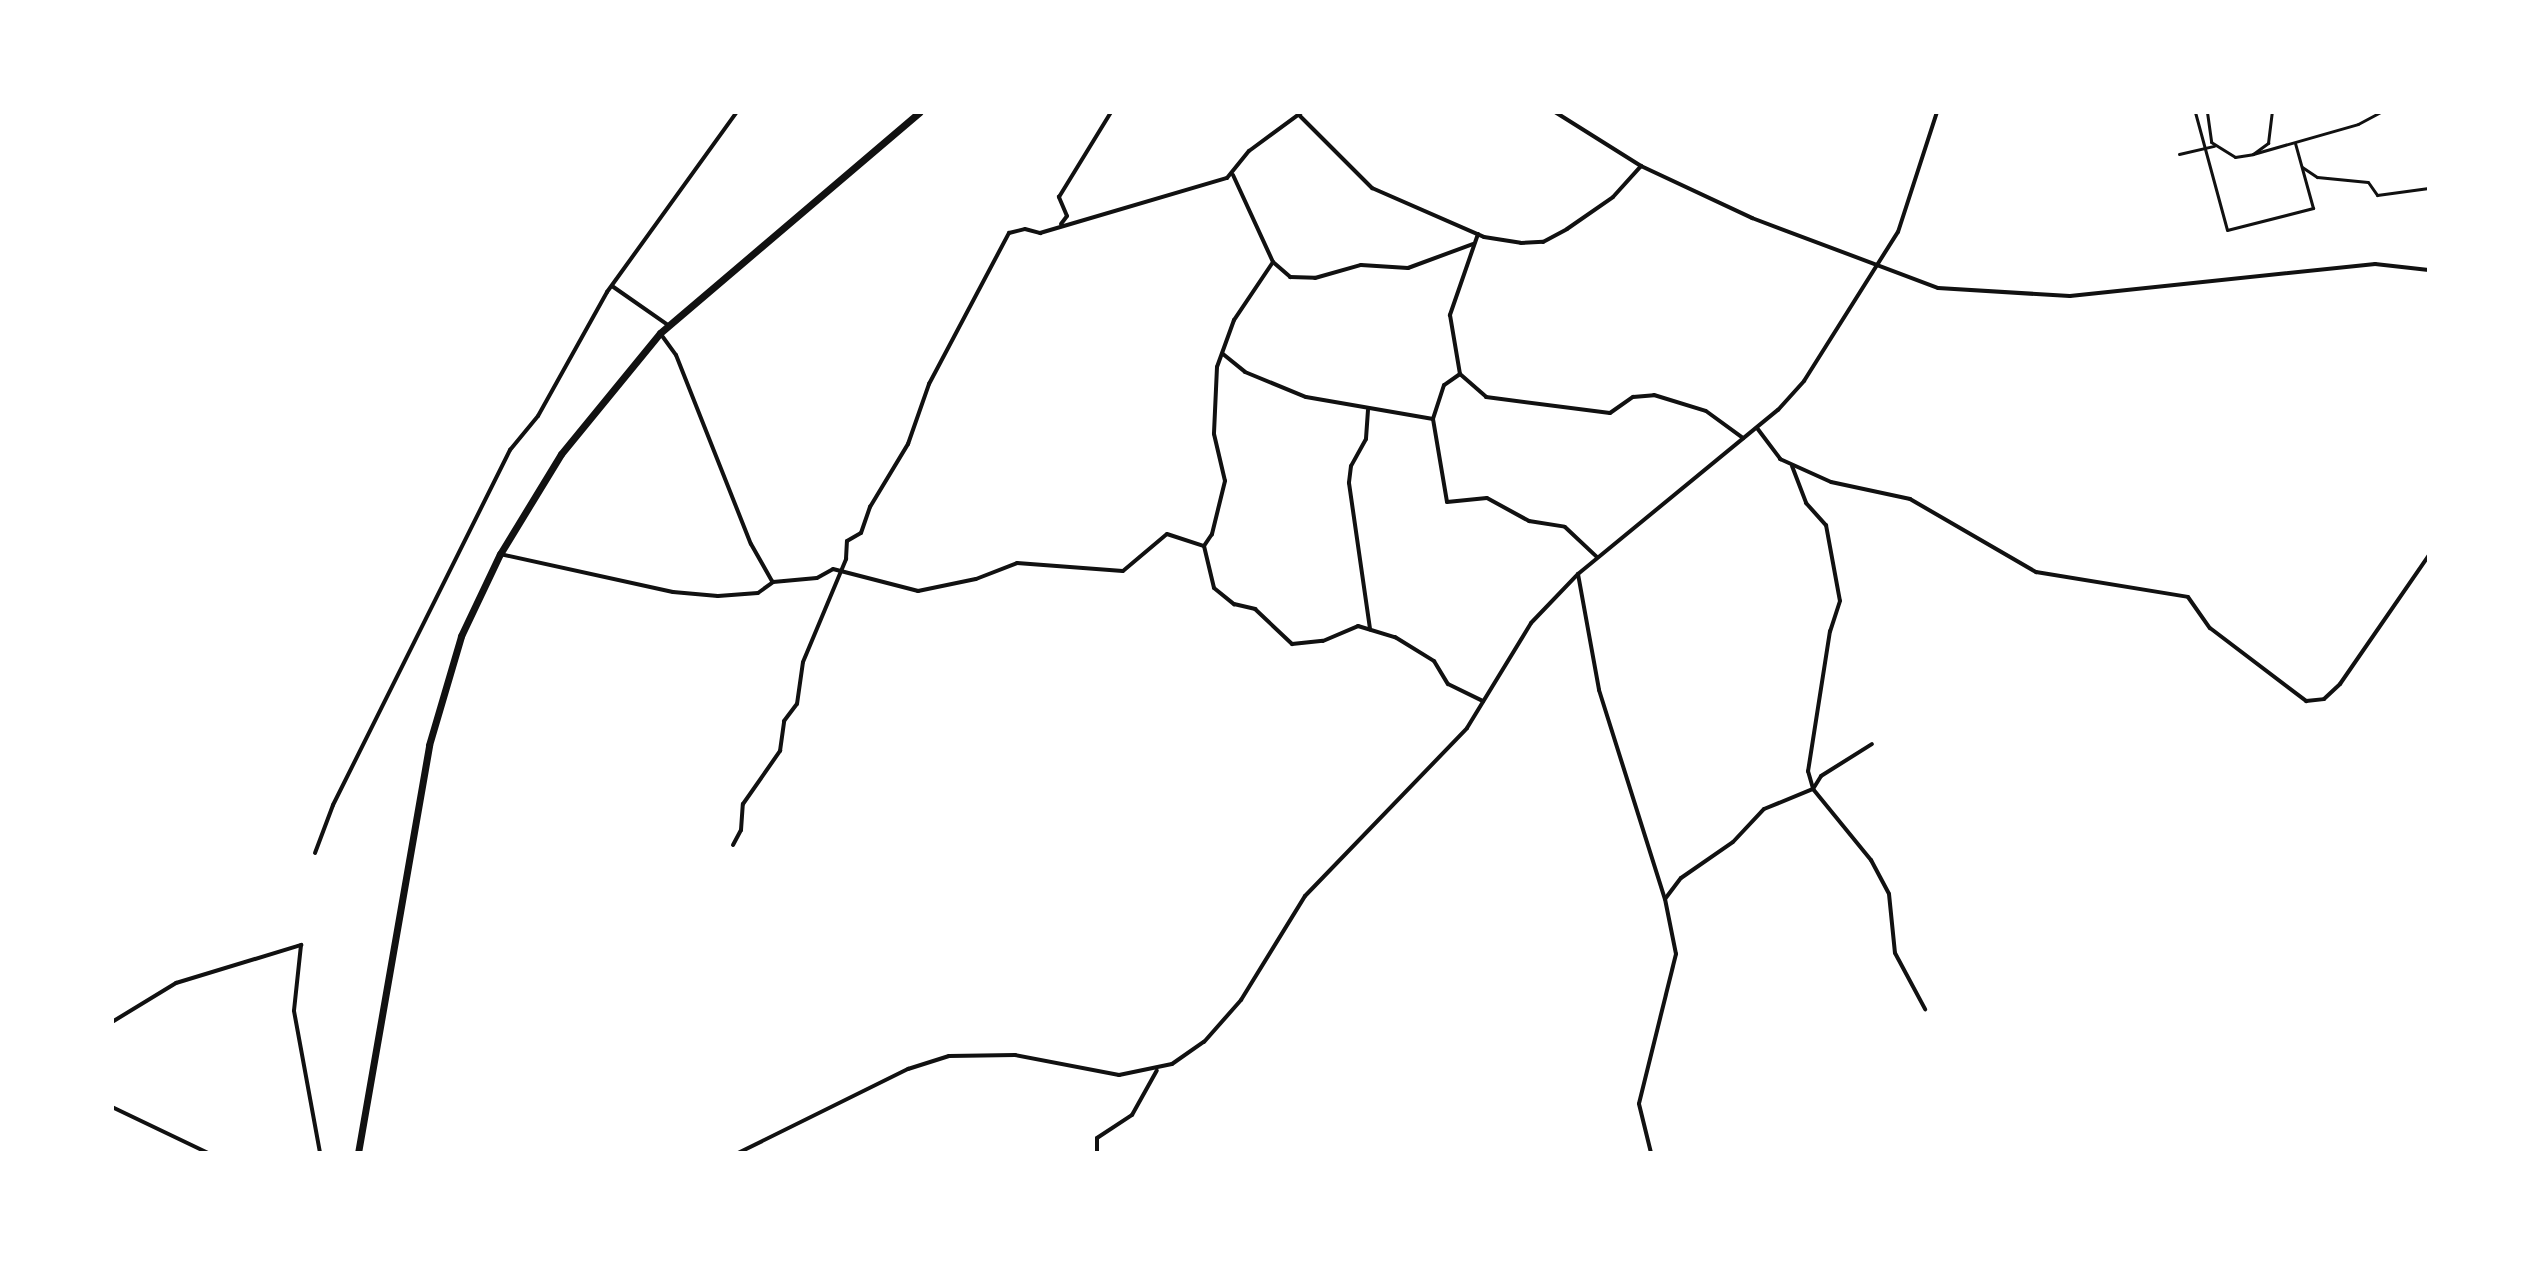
<!DOCTYPE html>
<style>
body{margin:0}
#map{position:relative;width:2541px;height:1265px;overflow:hidden;background:#fff;font-family:"IBM Plex Serif",serif}
div>[style]{position:absolute}
[style*='--x']{left:calc(var(--x)*1px);top:calc(var(--y)*1px);width:calc(var(--w)*1px);rotate:calc(var(--a)*1deg)}
.pedestrian>*{height:3px;margin:-1.5px;padding:0 1.5px;transform-origin:1.5px;border-radius:1.5px;background:#111}
.minor>*{height:4px;margin:-2px;padding:0 2px;transform-origin:2px;border-radius:2px;background:#111}
.trunk>*{height:7px;margin:-3.5px;padding:0 3.5px;transform-origin:3.5px;border-radius:3.5px;background:#111}
span{translate:-50% -50%;white-space:nowrap;text-align:center;line-height:1.15;-webkit-text-stroke:7px #fff;paint-order:stroke}
.frame{position:absolute;inset:0;border:114px solid #fff;pointer-events:none}
</style>
<div id="map">
<div class="pedestrian">
<div style="--x:2195;--y:112;--w:122;--a:74.8"></div>
<div style="--x:2227;--y:230;--w:89;--a:-14.3"></div>
<div style="--x:2313;--y:208;--w:67;--a:-105.5"></div>
<div style="--x:2207;--y:112;--w:30;--a:82"></div>
<div style="--x:2211;--y:142;--w:28;--a:32"></div>
<div style="--x:2235;--y:157;--w:18;--a:-9"></div>
<div style="--x:2253;--y:154;--w:19;--a:-36"></div>
<div style="--x:2268;--y:143;--w:31;--a:-83"></div>
<div style="--x:2179;--y:154;--w:36;--a:-13"></div>
<div style="--x:2253;--y:154;--w:109;--a:-15.9"></div>
<div style="--x:2358;--y:124;--w:26;--a:-28"></div>
<div style="--x:2302;--y:167;--w:18;--a:34"></div>
<div style="--x:2317;--y:177;--w:51;--a:5.6"></div>
<div style="--x:2368;--y:182;--w:16;--a:55"></div>
<div style="--x:2377;--y:195;--w:52;--a:-7.7"></div>
</div>
<div class="minor">
<div style="--x:1555;--y:112;--w:102;--a:32.1"></div>
<div style="--x:1641;--y:166;--w:123;--a:25.1"></div>
<div style="--x:1752;--y:218;--w:199;--a:20.6"></div>
<div style="--x:1938;--y:288;--w:132;--a:3.5"></div>
<div style="--x:2070;--y:296;--w:307;--a:-6"></div>
<div style="--x:2375;--y:264;--w:54;--a:6.3"></div>
<div style="--x:1298;--y:114;--w:105;--a:45"></div>
<div style="--x:1372;--y:188;--w:122;--a:23.6"></div>
<div style="--x:1484;--y:237;--w:37;--a:9"></div>
<div style="--x:1521;--y:243;--w:22;--a:-3"></div>
<div style="--x:1543;--y:242;--w:27;--a:-28"></div>
<div style="--x:1567;--y:229;--w:56;--a:-34.8"></div>
<div style="--x:1613;--y:197;--w:42;--a:-47.9"></div>
<div style="--x:1233;--y:175;--w:96;--a:65.3"></div>
<div style="--x:1273;--y:262;--w:23;--a:41"></div>
<div style="--x:1290;--y:277;--w:25;--a:2"></div>
<div style="--x:1315;--y:278;--w:48;--a:-15.8"></div>
<div style="--x:1361;--y:265;--w:47;--a:3.7"></div>
<div style="--x:1408;--y:268;--w:69;--a:-20.3"></div>
<div style="--x:1061;--y:224;--w:10;--a:-53"></div>
<div style="--x:1067;--y:216;--w:21;--a:-113"></div>
<div style="--x:1059;--y:197;--w:100;--a:-58.5"></div>
<div style="--x:1478;--y:234;--w:86;--a:109.1"></div>
<div style="--x:1450;--y:315;--w:60;--a:80.4"></div>
<div style="--x:1460;--y:374;--w:35;--a:41"></div>
<div style="--x:1486;--y:397;--w:125;--a:7.4"></div>
<div style="--x:1610;--y:413;--w:28;--a:-35"></div>
<div style="--x:1633;--y:397;--w:21;--a:-5"></div>
<div style="--x:1654;--y:395;--w:54;--a:17.1"></div>
<div style="--x:1706;--y:411;--w:46;--a:36.1"></div>
<div style="--x:1273;--y:262;--w:70;--a:123.9"></div>
<div style="--x:1234;--y:320;--w:50;--a:109.9"></div>
<div style="--x:1217;--y:367;--w:67;--a:92.6"></div>
<div style="--x:1214;--y:434;--w:48;--a:76.8"></div>
<div style="--x:1225;--y:481;--w:55;--a:103.8"></div>
<div style="--x:1212;--y:534;--w:14;--a:124"></div>
<div style="--x:1204;--y:546;--w:43;--a:76.6"></div>
<div style="--x:1214;--y:588;--w:26;--a:39"></div>
<div style="--x:1234;--y:604;--w:22;--a:13"></div>
<div style="--x:1255;--y:609;--w:51;--a:43.4"></div>
<div style="--x:1292;--y:644;--w:31;--a:-6"></div>
<div style="--x:1323;--y:641;--w:38;--a:-23"></div>
<div style="--x:1358;--y:626;--w:39;--a:17"></div>
<div style="--x:1395;--y:637;--w:46;--a:31.6"></div>
<div style="--x:1434;--y:661;--w:27;--a:59"></div>
<div style="--x:1448;--y:684;--w:39;--a:26"></div>
<div style="--x:612;--y:286;--w:68;--a:34.9"></div>
<div style="--x:660;--y:333;--w:27;--a:54"></div>
<div style="--x:676;--y:355;--w:203;--a:68.4"></div>
<div style="--x:751;--y:544;--w:43;--a:60.4"></div>
<div style="--x:1223;--y:354;--w:28;--a:39"></div>
<div style="--x:1245;--y:372;--w:66;--a:22.3"></div>
<div style="--x:1306;--y:397;--w:129;--a:9.8"></div>
<div style="--x:1460;--y:374;--w:19;--a:145"></div>
<div style="--x:1444;--y:385;--w:36;--a:108"></div>
<div style="--x:1433;--y:419;--w:84;--a:80.4"></div>
<div style="--x:1447;--y:502;--w:40;--a:-5.7"></div>
<div style="--x:1487;--y:498;--w:48;--a:28.7"></div>
<div style="--x:1529;--y:521;--w:36;--a:9"></div>
<div style="--x:1565;--y:527;--w:44;--a:43.2"></div>
<div style="--x:1368;--y:410;--w:29;--a:94"></div>
<div style="--x:1366;--y:439;--w:31;--a:119"></div>
<div style="--x:1351;--y:466;--w:17;--a:97"></div>
<div style="--x:1349;--y:483;--w:148;--a:81.8"></div>
<div style="--x:1757;--y:428;--w:39;--a:53"></div>
<div style="--x:1780;--y:459;--w:56;--a:24.3"></div>
<div style="--x:1831;--y:482;--w:81;--a:12.1"></div>
<div style="--x:1910;--y:499;--w:146;--a:30.1"></div>
<div style="--x:2036;--y:572;--w:154;--a:9.3"></div>
<div style="--x:2188;--y:597;--w:38;--a:55"></div>
<div style="--x:2210;--y:628;--w:121;--a:37.2"></div>
<div style="--x:2306;--y:701;--w:18;--a:-6"></div>
<div style="--x:2324;--y:699;--w:22;--a:-43"></div>
<div style="--x:2340;--y:684;--w:157;--a:-55.4"></div>
<div style="--x:1792;--y:466;--w:40;--a:69"></div>
<div style="--x:1806;--y:503;--w:30;--a:48"></div>
<div style="--x:1826;--y:525;--w:77;--a:79.6"></div>
<div style="--x:1840;--y:601;--w:32;--a:108"></div>
<div style="--x:1830;--y:631;--w:142;--a:98.9"></div>
<div style="--x:1808;--y:771;--w:19;--a:74"></div>
<div style="--x:1813;--y:789;--w:92;--a:50.8"></div>
<div style="--x:1871;--y:860;--w:38;--a:62"></div>
<div style="--x:1889;--y:894;--w:59;--a:84.2"></div>
<div style="--x:1895;--y:953;--w:64;--a:61.8"></div>
<div style="--x:500;--y:554;--w:177;--a:12.4"></div>
<div style="--x:673;--y:592;--w:45;--a:5.1"></div>
<div style="--x:718;--y:596;--w:40;--a:-4.3"></div>
<div style="--x:758;--y:593;--w:19;--a:-36"></div>
<div style="--x:773;--y:582;--w:44;--a:-5.2"></div>
<div style="--x:817;--y:578;--w:18;--a:-29"></div>
<div style="--x:833;--y:569;--w:88;--a:14.5"></div>
<div style="--x:918;--y:591;--w:59;--a:-11.7"></div>
<div style="--x:976;--y:579;--w:44;--a:-21.3"></div>
<div style="--x:1017;--y:563;--w:106;--a:4.3"></div>
<div style="--x:1123;--y:571;--w:57;--a:-40.1"></div>
<div style="--x:1167;--y:534;--w:39;--a:18"></div>
<div style="--x:1578;--y:574;--w:118;--a:79.7"></div>
<div style="--x:1599;--y:690;--w:219;--a:72.5"></div>
<div style="--x:1665;--y:899;--w:56;--a:78.7"></div>
<div style="--x:1676;--y:954;--w:154;--a:103.9"></div>
<div style="--x:1639;--y:1104;--w:50;--a:76.2"></div>
<div style="--x:733;--y:845;--w:17;--a:-62"></div>
<div style="--x:741;--y:830;--w:26;--a:-86"></div>
<div style="--x:743;--y:804;--w:65;--a:-55.1"></div>
<div style="--x:780;--y:751;--w:30;--a:-82"></div>
<div style="--x:784;--y:721;--w:21;--a:-53"></div>
<div style="--x:797;--y:704;--w:42;--a:-81.9"></div>
<div style="--x:803;--y:662;--w:112;--a:-67.3"></div>
<div style="--x:846;--y:559;--w:18;--a:-87"></div>
<div style="--x:847;--y:541;--w:16;--a:-30"></div>
<div style="--x:861;--y:533;--w:28;--a:-71"></div>
<div style="--x:870;--y:507;--w:74;--a:-58.9"></div>
<div style="--x:908;--y:444;--w:64;--a:-70.7"></div>
<div style="--x:929;--y:384;--w:171;--a:-62.1"></div>
<div style="--x:1009;--y:233;--w:16;--a:-14"></div>
<div style="--x:1025;--y:229;--w:16;--a:15"></div>
<div style="--x:1040;--y:233;--w:195;--a:-16.4"></div>
<div style="--x:1227;--y:178;--w:35;--a:-51"></div>
<div style="--x:1249;--y:151;--w:66;--a:-36.3"></div>
<div style="--x:315;--y:853;--w:51;--a:-69.4"></div>
<div style="--x:333;--y:805;--w:397;--a:-63.5"></div>
<div style="--x:510;--y:450;--w:44;--a:-50.5"></div>
<div style="--x:538;--y:416;--w:142;--a:-60.9"></div>
<div style="--x:607;--y:292;--w:222;--a:-54.2"></div>
<div style="--x:1665;--y:899;--w:26;--a:-53"></div>
<div style="--x:1681;--y:878;--w:63;--a:-34.7"></div>
<div style="--x:1733;--y:842;--w:45;--a:-46.8"></div>
<div style="--x:1764;--y:809;--w:53;--a:-22.2"></div>
<div style="--x:1813;--y:789;--w:15;--a:-58"></div>
<div style="--x:1821;--y:776;--w:60;--a:-32.1"></div>
<div style="--x:112;--y:1022;--w:75;--a:-31.4"></div>
<div style="--x:176;--y:983;--w:131;--a:-16.9"></div>
<div style="--x:301;--y:945;--w:66;--a:96.1"></div>
<div style="--x:294;--y:1011;--w:144;--a:79.6"></div>
<div style="--x:112;--y:1107;--w:106;--a:25.6"></div>
<div style="--x:738;--y:1153;--w:190;--a:-26.3"></div>
<div style="--x:908;--y:1069;--w:43;--a:-17.6"></div>
<div style="--x:949;--y:1056;--w:66;--a:-0.9"></div>
<div style="--x:1015;--y:1055;--w:106;--a:10.9"></div>
<div style="--x:1119;--y:1075;--w:54;--a:-11.7"></div>
<div style="--x:1172;--y:1064;--w:39;--a:-35"></div>
<div style="--x:1204;--y:1042;--w:56;--a:-48.6"></div>
<div style="--x:1241;--y:1000;--w:122;--a:-58.4"></div>
<div style="--x:1305;--y:896;--w:233;--a:-46"></div>
<div style="--x:1467;--y:728;--w:123;--a:-58.6"></div>
<div style="--x:1531;--y:623;--w:68;--a:-46.2"></div>
<div style="--x:1578;--y:574;--w:259;--a:-39.4"></div>
<div style="--x:1778;--y:410;--w:39;--a:-48"></div>
<div style="--x:1804;--y:381;--w:176;--a:-57.8"></div>
<div style="--x:1898;--y:232;--w:126;--a:-72"></div>
<div style="--x:1097;--y:1153;--w:15;--a:-90"></div>
<div style="--x:1097;--y:1138;--w:42;--a:-33.3"></div>
<div style="--x:1132;--y:1115;--w:51;--a:-60.9"></div>
</div>
<div class="trunk">
<div style="--x:358;--y:1153;--w:414;--a:-80.1"></div>
<div style="--x:429;--y:745;--w:114;--a:-73.6"></div>
<div style="--x:461;--y:636;--w:91;--a:-64.6"></div>
<div style="--x:500;--y:554;--w:117;--a:-58.6"></div>
<div style="--x:561;--y:454;--w:156;--a:-50.7"></div>
<div style="--x:660;--y:333;--w:341;--a:-40.4"></div>
</div>
<div class="frame"></div>
</div>
